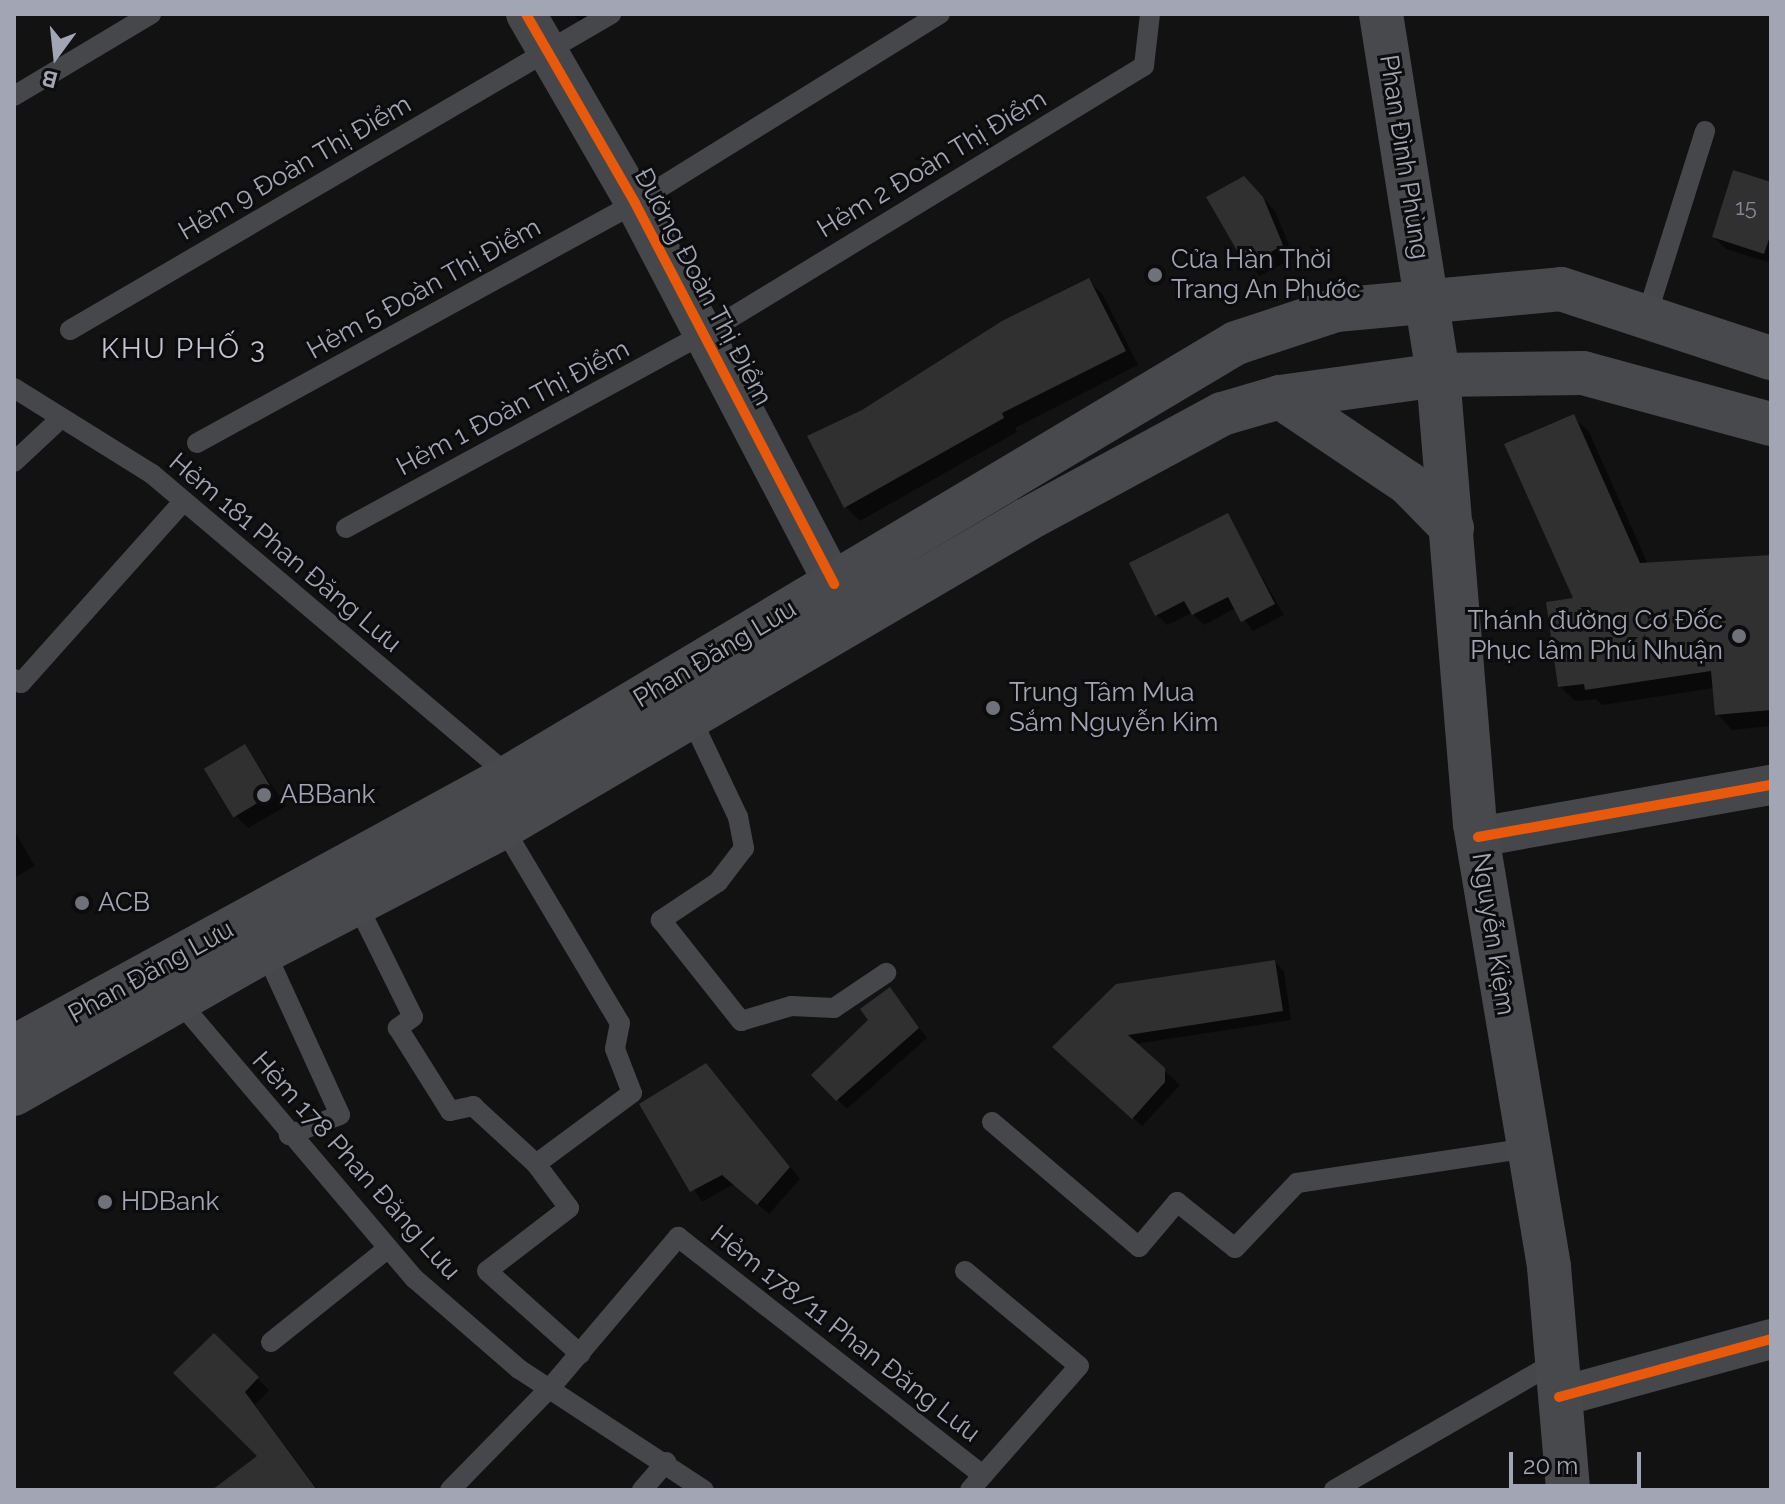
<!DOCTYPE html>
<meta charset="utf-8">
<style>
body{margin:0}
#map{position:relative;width:1785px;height:1504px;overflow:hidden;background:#121212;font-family:Raleway,sans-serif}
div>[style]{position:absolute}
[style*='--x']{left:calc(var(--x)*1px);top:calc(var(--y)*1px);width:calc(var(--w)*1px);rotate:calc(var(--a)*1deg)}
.shadow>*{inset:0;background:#0007}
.building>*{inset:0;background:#303031;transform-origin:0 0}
.service>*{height:20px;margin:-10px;padding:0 10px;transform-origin:10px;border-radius:10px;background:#46474b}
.minor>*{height:40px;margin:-20px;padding:0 20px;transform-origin:20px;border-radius:20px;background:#46474b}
.primary>*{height:44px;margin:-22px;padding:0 22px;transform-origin:22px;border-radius:22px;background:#48494d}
.cycleway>*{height:10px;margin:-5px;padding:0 5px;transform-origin:5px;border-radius:5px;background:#e8590c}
.dots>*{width:22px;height:22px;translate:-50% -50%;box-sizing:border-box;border:4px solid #0c0c0e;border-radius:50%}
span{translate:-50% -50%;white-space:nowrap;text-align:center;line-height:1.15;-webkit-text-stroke:6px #0c0c0e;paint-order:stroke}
.number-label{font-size:22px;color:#868893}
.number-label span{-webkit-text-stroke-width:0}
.street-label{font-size:26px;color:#a2a6b4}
.poi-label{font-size:26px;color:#a2a6b4}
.left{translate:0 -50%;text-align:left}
.right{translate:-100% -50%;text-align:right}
.neighbourhood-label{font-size:28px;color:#c3c5d0;letter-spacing:2px}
.frame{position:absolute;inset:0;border:16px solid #a2a6b4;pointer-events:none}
.north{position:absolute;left:16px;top:16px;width:80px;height:80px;-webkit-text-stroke:6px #0c0c0e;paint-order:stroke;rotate:195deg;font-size:22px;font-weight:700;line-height:32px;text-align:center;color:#a2a6b4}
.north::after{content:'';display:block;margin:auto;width:28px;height:36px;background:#a2a6b4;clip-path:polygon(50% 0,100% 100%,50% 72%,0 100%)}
.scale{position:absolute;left:1509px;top:1452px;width:132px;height:36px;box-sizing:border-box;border:4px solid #a2a6b4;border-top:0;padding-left:10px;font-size:24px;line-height:28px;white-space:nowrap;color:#a2a6b4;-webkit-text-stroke:6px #0c0c0e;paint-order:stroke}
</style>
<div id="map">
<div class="shadow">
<div style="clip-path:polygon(573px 14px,608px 14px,585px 27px)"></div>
<div style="clip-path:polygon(1771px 185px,1771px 263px,1726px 249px,1714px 237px)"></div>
<div style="clip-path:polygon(1256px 190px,1275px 211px,1294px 257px,1260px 276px,1248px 264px)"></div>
<div style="clip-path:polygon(1089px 281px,1103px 295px,1138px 365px,1015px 428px,1017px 432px,860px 521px,846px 507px,812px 443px)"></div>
<div style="clip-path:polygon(1573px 417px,1589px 432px,1648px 564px,1771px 556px,1771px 726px,1732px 730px,1717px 714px,1714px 688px,1602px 705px,1596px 699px,1575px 701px,1560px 686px,1576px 600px)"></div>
<div style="clip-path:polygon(1227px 516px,1284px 615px,1253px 631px,1236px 608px,1204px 625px,1192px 613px,1167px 625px,1157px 615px)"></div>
<div style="clip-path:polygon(245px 746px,286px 806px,248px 828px,237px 817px)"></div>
<div style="clip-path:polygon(14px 830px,35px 866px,14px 878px)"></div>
<div style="clip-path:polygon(1275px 962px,1284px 971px,1291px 1020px,1135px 1044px,1180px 1085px,1142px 1126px,1064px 1056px)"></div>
<div style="clip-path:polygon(890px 990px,927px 1038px,847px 1109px,814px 1075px,871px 1021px)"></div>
<div style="clip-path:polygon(717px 1076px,800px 1179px,769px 1214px,734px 1184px,702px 1202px,642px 1105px)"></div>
<div style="clip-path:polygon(214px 1335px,269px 1390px,255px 1405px,318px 1490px,234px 1490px,260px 1457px)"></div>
</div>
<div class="building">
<div style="clip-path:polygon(1733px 170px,1771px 182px,1771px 233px,1764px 254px,1712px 237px)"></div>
<div style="clip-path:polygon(1244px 176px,1263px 197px,1283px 245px,1246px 266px,1206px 197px)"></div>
<div style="clip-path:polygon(1089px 278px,1126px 351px,1002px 413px,1004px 418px,844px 508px,807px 436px,862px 410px,1002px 321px)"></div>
<div style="clip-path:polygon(1574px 414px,1640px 563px,1771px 555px,1771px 710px,1715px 715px,1711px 671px,1585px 690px,1584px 684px,1558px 687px,1546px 602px,1573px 598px,1504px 444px)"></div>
<div style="clip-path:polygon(1228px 513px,1275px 604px,1241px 622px,1228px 597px,1192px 615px,1184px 601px,1155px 616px,1129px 563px)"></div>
<div style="left:245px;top:744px;width:57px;height:48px;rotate:59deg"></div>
<div style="clip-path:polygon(1275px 960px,1283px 1011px,1128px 1035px,1165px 1068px,1165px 1082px,1132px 1119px,1052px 1047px,1116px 984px)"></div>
<div style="clip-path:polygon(890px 987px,919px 1028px,836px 1101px,811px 1075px,868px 1020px,860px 1009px)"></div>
<div style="clip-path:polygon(706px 1063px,790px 1167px,757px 1205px,722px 1175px,690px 1192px,639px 1104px)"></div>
<div style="clip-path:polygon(214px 1333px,259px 1377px,245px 1392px,317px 1490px,212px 1490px,257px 1456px,173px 1373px)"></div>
</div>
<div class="service">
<div style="--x:14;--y:96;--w:160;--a:-30.9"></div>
<div style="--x:1647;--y:315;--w:193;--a:-72.5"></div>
<div style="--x:70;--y:330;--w:627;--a:-30.29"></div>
<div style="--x:14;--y:388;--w:163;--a:31.9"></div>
<div style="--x:152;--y:474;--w:468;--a:40.2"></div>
<div style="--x:197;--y:443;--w:499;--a:-28.7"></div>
<div style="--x:635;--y:203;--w:359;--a:-31.8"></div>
<div style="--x:14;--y:462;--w:63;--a:-43.1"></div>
<div style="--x:346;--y:528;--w:407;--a:-28.5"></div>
<div style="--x:704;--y:334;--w:515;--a:-31.35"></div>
<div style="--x:1144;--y:66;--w:52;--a:-83.4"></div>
<div style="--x:14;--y:679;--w:8;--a:30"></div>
<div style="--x:21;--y:683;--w:244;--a:-48.2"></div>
<div style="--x:691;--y:718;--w:110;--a:64.6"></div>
<div style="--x:738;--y:817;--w:32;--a:79"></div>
<div style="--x:744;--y:848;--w:43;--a:127.4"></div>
<div style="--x:718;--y:882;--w:69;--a:146.3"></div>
<div style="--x:661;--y:920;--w:129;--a:51.6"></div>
<div style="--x:741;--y:1021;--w:52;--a:-16.7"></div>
<div style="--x:791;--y:1006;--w:43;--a:2.7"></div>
<div style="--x:834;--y:1008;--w:63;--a:-33.9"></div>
<div style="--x:503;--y:827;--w:228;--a:59.2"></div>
<div style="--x:620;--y:1023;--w:26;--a:101"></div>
<div style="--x:615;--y:1049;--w:47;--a:68.9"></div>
<div style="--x:632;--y:1093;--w:119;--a:143.5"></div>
<div style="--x:356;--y:902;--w:128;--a:63.6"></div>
<div style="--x:413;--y:1017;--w:19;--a:144"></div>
<div style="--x:398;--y:1028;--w:98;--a:57.9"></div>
<div style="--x:450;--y:1111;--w:24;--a:-12"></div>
<div style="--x:473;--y:1106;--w:86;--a:42.6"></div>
<div style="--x:536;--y:1164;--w:55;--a:53.1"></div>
<div style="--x:569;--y:1208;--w:103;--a:142.5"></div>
<div style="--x:487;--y:1271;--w:125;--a:41.7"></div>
<div style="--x:265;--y:951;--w:180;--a:65.4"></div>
<div style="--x:340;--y:1115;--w:55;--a:158.6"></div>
<div style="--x:178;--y:1000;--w:366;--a:49.7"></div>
<div style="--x:415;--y:1279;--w:138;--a:40.9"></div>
<div style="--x:519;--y:1369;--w:221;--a:33.2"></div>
<div style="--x:992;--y:1122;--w:193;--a:40.4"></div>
<div style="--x:1139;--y:1247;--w:59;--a:-49.8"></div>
<div style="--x:1177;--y:1202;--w:74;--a:38.4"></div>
<div style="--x:1235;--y:1248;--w:90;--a:-46.4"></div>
<div style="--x:1297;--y:1183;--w:235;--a:-8.6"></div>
<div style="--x:965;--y:1271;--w:148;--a:39.8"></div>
<div style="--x:1079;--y:1366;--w:165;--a:131.3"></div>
<div style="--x:271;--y:1342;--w:149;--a:-38.7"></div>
<div style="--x:450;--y:1490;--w:144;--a:-45.6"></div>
<div style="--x:551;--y:1387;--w:197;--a:-49.7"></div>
<div style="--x:678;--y:1237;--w:387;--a:38"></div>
<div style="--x:642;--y:1490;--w:37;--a:-49"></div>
<div style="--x:1334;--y:1490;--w:256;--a:-30"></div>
</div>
<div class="minor">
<div style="--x:526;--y:14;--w:218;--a:60"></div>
<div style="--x:635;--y:203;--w:430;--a:62.4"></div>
<div style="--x:1478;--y:837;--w:298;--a:-10.1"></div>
<div style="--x:1559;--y:1397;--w:220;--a:-15.3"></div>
</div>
<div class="primary">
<div style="--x:1381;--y:14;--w:365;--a:81"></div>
<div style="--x:1438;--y:375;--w:451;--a:85.3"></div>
<div style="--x:1475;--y:824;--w:449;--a:80.5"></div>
<div style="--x:1549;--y:1267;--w:224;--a:85.1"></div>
<div style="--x:1280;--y:397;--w:154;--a:33.9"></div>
<div style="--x:1408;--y:483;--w:63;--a:45.6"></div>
<div style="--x:14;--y:1047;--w:565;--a:-28.65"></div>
<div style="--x:510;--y:776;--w:845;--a:-30.81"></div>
<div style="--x:1236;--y:343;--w:105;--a:-18.3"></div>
<div style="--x:1336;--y:310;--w:226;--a:-5.3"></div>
<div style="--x:1561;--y:289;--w:221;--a:18.2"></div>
<div style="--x:14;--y:1094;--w:289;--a:-29.7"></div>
<div style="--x:265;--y:951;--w:268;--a:-27.5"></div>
<div style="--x:503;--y:827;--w:606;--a:-30.41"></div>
<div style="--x:1026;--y:520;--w:223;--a:-28.4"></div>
<div style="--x:1222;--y:414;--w:60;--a:-16.3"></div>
<div style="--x:1280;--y:397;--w:160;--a:-7.9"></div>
<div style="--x:1438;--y:375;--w:145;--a:-0.8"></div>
<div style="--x:1583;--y:373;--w:195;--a:15.2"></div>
</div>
<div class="cycleway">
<div style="--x:526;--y:14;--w:218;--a:60"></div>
<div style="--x:635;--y:203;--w:430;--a:62.4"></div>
<div style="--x:1478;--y:837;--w:298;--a:-10.1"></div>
<div style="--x:1559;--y:1397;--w:220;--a:-15.3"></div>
</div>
<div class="dots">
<div style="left:1155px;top:275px;background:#70727b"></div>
<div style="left:1739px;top:636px;background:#70727b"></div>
<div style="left:993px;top:708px;background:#70727b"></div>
<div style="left:264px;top:795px;background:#70727b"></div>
<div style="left:82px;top:903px;background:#70727b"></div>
<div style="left:105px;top:1202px;background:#70727b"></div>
</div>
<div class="number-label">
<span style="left:1746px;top:208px">15</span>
</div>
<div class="street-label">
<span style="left:1404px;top:157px;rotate:81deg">Phan Đình Phùng</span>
<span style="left:932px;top:164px;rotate:-31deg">Hẻm 2 Đoàn Thị Điểm</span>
<span style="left:295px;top:168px;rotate:-30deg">Hẻm 9 Đoàn Thị Điểm</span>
<span style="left:703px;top:287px;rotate:62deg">Đường Đoàn Thị Điểm</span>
<span style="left:424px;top:289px;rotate:-29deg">Hẻm 5 Đoàn Thị Điểm</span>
<span style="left:513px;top:408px;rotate:-28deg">Hẻm 1 Đoàn Thị Điểm</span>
<span style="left:285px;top:553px;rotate:40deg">Hẻm 181 Phan Đăng Lưu</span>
<span style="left:715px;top:654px;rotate:-31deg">Phan Đăng Lưu</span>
<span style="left:1493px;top:934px;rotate:81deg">Nguyễn Kiệm</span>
<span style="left:151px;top:972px;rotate:-29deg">Phan Đăng Lưu</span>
<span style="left:356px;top:1166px;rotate:48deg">Hẻm 178 Phan Đăng Lưu</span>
<span style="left:845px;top:1334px;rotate:38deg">Hẻm 178/11 Phan Đăng Lưu</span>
</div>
<div class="poi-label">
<span class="left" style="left:1171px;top:275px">Cửa Hàn Thời<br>Trang An Phước</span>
<span class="right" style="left:1723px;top:636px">Thánh đường Cơ Đốc<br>Phục lâm Phú Nhuận</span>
<span class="left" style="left:1009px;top:708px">Trung Tâm Mua<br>Sắm Nguyễn Kim</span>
<span class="left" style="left:280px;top:795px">ABBank</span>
<span class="left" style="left:98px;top:903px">ACB</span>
<span class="left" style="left:121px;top:1202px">HDBank</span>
</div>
<div class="neighbourhood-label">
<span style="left:184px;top:349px">KHU PHỐ 3</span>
</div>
<div class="frame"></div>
<div class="north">B</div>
<div class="scale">20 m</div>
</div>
